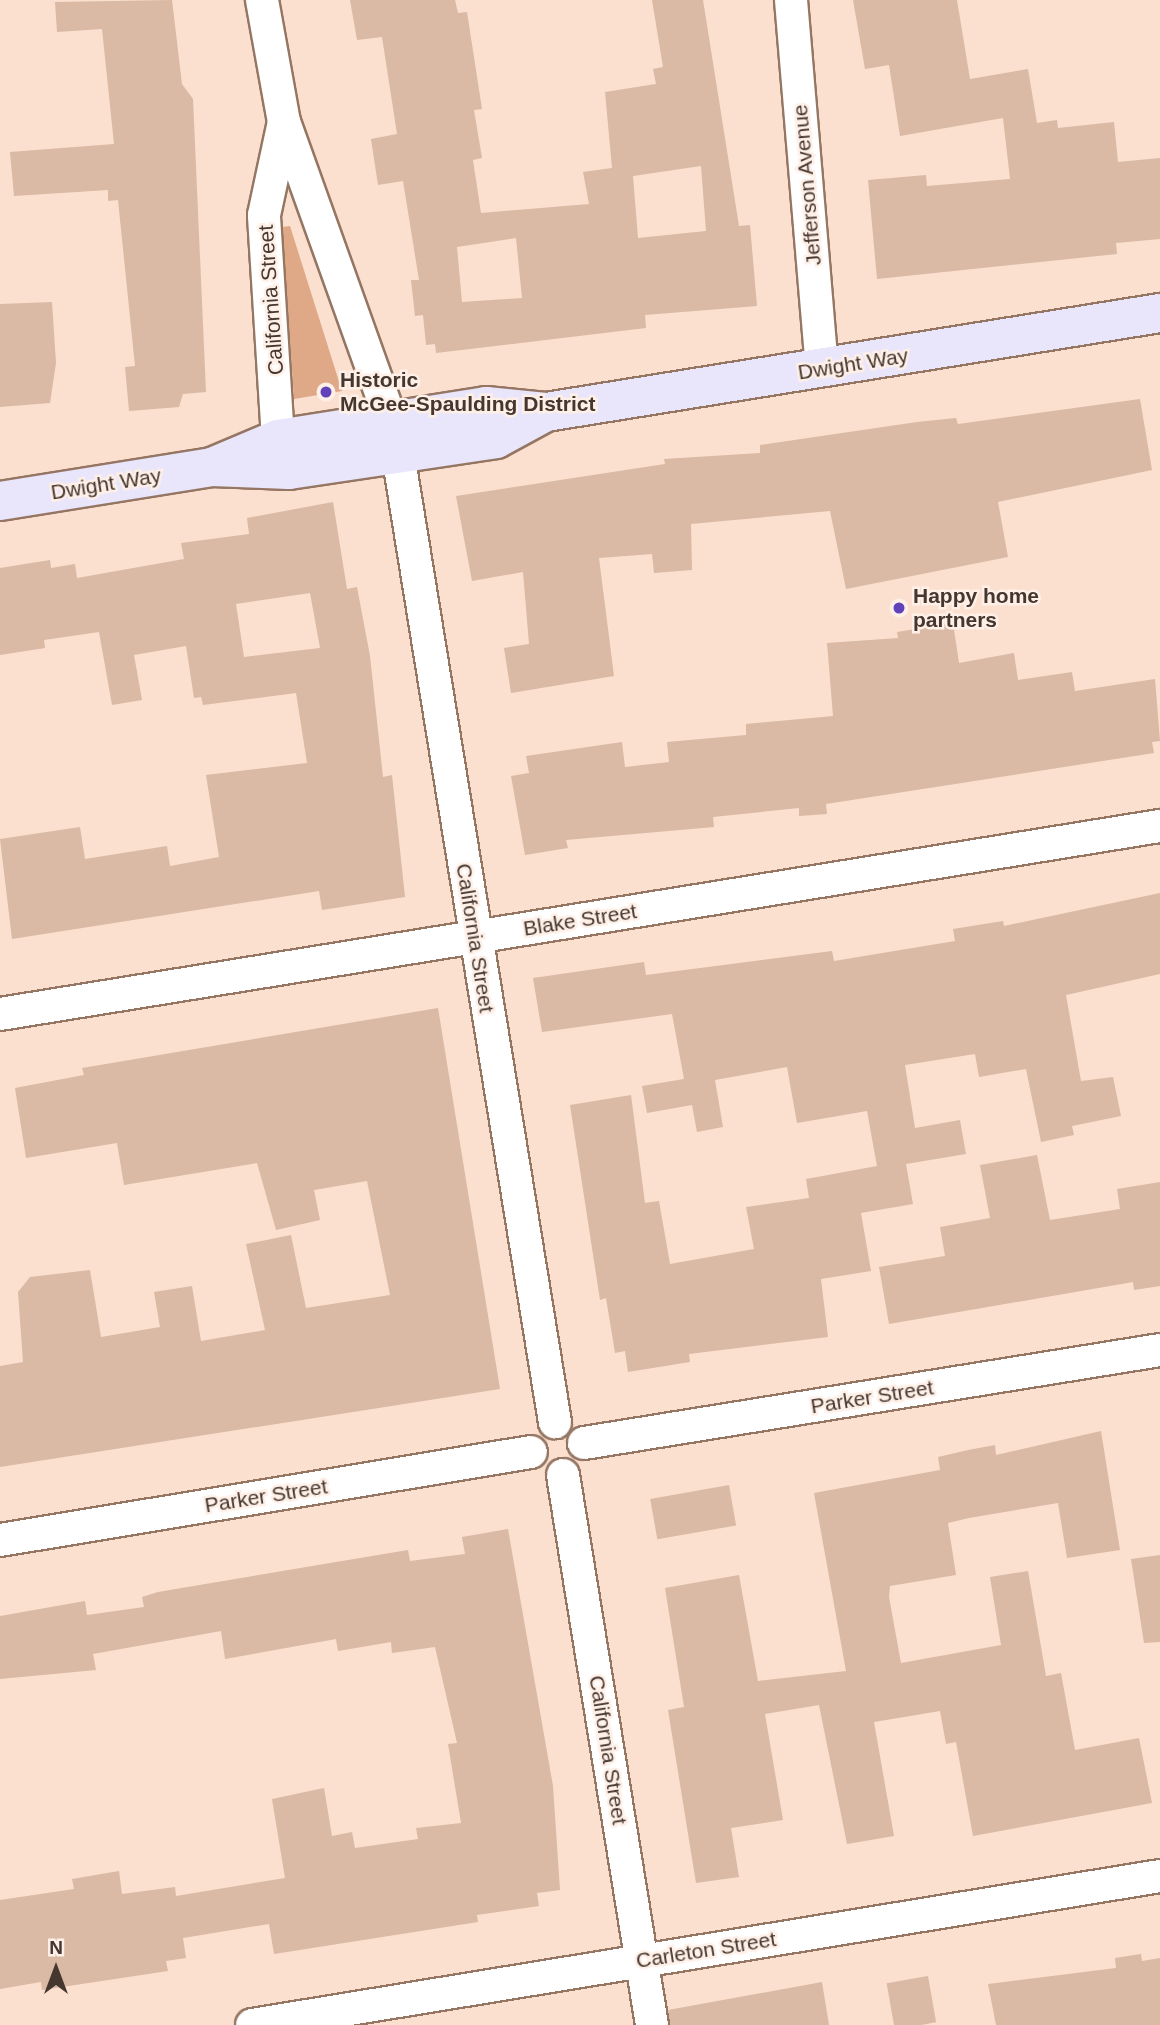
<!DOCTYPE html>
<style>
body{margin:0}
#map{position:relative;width:1160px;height:2025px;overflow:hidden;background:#fbdfcf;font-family:Arial,sans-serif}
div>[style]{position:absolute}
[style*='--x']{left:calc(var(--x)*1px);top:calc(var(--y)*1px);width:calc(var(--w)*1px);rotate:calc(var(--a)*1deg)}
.green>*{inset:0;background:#dfa988}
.building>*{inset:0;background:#dab9a5;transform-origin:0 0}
.roads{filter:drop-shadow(2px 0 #957663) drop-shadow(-2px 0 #957663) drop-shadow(0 2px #957663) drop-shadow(0 -2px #957663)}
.street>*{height:32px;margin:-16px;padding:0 16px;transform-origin:16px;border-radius:16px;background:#fff}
.secondary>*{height:38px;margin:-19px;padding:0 19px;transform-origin:19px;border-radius:19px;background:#e9e6fb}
.dots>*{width:19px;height:19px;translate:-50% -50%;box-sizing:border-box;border:4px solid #feefe7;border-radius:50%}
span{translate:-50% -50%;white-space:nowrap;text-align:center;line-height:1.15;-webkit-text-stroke:5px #feefe7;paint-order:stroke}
.street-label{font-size:21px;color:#45372f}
.poi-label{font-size:21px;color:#45372f;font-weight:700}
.left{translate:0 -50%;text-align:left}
.north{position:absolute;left:21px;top:1934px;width:70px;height:70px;-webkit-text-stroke:5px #feefe7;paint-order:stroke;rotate:0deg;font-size:19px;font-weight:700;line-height:28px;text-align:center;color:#45372f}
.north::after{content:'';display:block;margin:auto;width:24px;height:32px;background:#45372f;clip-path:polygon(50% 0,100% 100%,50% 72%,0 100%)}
</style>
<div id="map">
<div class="green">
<div style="clip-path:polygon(290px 226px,342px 391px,294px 399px,282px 227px)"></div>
</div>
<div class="building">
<div style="clip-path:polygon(172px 0,182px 84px,193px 99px,206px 392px,183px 394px,179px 407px,129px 411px,125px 367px,135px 366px,118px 200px,108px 201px,108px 190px,14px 196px,10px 152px,114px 144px,102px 29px,57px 32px,55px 2px)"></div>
<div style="clip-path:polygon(evenodd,350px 0,455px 0,458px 13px,467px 12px,482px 109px,474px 110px,482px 158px,473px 160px,481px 213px,589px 204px,583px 172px,612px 168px,605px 92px,656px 84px,653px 69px,663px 67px,652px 0,703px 0,739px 226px,750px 225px,757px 306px,645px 315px,646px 328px,436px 353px,435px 344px,426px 345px,423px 315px,415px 316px,411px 280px,419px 280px,403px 181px,378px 185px,371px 139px,397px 134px,382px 37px,357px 40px,350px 0,701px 166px,706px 231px,638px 238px,633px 176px,701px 166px,350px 0,516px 238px,522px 298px,462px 302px,457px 247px,516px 238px)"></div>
<div style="clip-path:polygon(853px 0,957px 0,970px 79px,1028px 69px,1037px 123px,1057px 120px,1058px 128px,1114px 122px,1118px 162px,1160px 158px,1160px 239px,1116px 243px,1117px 254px,877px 279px,868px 180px,926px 175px,927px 186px,1010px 179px,1003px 118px,900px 136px,889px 65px,865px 69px)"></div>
<div style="clip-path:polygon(52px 302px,56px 363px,50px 403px,0 407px,0 304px)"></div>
<div style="clip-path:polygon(1140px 399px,1152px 470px,998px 502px,1008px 557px,846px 589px,830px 511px,691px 524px,692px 570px,654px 573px,652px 554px,599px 558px,614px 676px,511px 693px,504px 648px,529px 644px,523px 572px,472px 581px,456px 496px,665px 464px,664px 459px,760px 453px,760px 445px,917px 422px,956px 418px,958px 424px)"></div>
<div style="clip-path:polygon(evenodd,333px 502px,347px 589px,357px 587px,370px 656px,383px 777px,392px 775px,405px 897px,322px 910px,319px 891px,12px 939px,0 839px,80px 827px,85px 859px,167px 846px,170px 866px,219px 857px,206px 775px,307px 763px,296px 693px,203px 705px,201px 697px,194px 698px,186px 646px,134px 655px,142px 700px,112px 705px,99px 632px,44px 640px,45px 648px,0 655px,0 568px,50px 560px,51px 568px,75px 564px,77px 578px,184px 559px,181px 543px,249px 534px,247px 518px,333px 502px,310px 593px,320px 648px,244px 657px,236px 604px,310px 593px)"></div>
<div style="clip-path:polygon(953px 623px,959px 663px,1014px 653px,1018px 680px,1072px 672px,1075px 691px,1155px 679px,1160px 741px,1152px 742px,1154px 753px,826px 804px,827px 814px,799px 816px,799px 808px,713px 817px,714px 827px,566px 840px,568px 848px,525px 855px,511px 776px,529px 773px,526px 756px,622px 742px,625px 767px,669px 762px,667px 742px,746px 735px,746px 724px,833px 716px,827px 643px,898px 638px,897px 632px)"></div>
<div style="clip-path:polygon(1160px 893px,1160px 974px,1066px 995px,1081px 1081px,1113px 1077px,1121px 1116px,1072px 1126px,1074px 1135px,1041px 1142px,1026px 1069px,979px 1077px,975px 1054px,905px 1065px,915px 1128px,960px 1120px,966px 1154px,906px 1164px,913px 1204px,861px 1213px,871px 1271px,821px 1279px,828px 1337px,689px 1354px,690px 1362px,628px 1372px,625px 1351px,615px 1353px,606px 1298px,600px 1300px,570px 1105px,631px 1095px,645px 1203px,659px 1201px,670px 1264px,754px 1249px,746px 1207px,809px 1198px,806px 1179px,877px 1166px,867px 1111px,797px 1123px,787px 1067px,715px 1080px,723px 1127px,697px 1132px,692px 1105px,647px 1113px,642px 1086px,684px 1079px,672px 1014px,542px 1032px,533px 978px,644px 962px,646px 975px,832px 951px,834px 961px,955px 941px,953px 929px,1003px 921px,1004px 926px)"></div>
<div style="clip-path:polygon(438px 1008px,500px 1389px,0 1467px,0 1366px,23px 1362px,18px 1292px,30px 1277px,90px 1270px,101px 1337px,160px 1327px,154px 1292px,192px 1286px,201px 1341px,265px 1330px,246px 1244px,291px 1235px,306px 1308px,390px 1295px,367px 1181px,314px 1190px,320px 1220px,276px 1230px,257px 1163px,124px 1185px,117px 1143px,26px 1158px,15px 1088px,84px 1075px,82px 1068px)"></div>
<div style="clip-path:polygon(1037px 1155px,1050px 1220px,1120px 1209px,1117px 1189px,1160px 1182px,1160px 1286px,1134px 1290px,1133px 1282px,889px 1324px,879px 1267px,945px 1256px,940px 1227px,990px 1218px,980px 1165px)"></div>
<div style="clip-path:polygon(1101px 1431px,1120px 1550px,1067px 1558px,1058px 1503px,969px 1518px,948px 1523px,956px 1575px,890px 1586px,889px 1597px,901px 1663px,1001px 1645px,990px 1577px,1028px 1571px,1046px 1676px,1061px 1673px,1075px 1750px,1139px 1738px,1152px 1803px,973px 1836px,956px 1742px,946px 1744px,940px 1711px,874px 1722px,894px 1836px,847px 1844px,819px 1705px,765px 1714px,783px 1820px,731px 1828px,739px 1877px,696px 1883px,668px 1710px,684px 1707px,665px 1588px,739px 1575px,758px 1681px,846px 1671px,814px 1493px,940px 1470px,938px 1457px,968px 1450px,995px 1445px,996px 1455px)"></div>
<div style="left:729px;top:1485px;width:41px;height:80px;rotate:80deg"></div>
<div style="clip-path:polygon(508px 1529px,553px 1786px,560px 1890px,537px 1893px,539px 1906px,477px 1915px,478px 1922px,274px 1954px,269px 1924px,183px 1938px,186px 1958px,166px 1961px,168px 1971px,42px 1990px,41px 1982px,0 1989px,0 1900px,74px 1889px,72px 1879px,119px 1871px,122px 1894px,175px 1887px,176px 1896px,285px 1878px,272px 1799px,324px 1788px,332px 1836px,352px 1832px,355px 1848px,418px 1839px,416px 1828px,461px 1823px,448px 1744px,457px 1743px,435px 1647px,392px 1653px,391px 1642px,338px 1651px,336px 1639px,225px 1659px,221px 1631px,93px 1654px,96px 1670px,0 1679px,0 1616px,85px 1601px,87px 1615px,144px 1607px,142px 1597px,158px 1592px,408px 1550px,410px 1561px,465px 1554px,462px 1537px)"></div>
<div style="clip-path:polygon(1160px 1555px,1160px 1642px,1144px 1643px,1131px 1559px)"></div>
<div style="clip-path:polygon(1141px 1954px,1142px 1961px,1160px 1958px,1160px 2025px,996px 2025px,988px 1984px,1116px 1968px,1115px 1958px)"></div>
<div style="left:928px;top:1976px;width:47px;height:42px;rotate:80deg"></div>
<div style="clip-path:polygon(822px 1982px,829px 2025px,670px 2025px,668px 2010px)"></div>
</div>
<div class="roads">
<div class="street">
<div style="--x:262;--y:0;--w:124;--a:79.8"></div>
<div style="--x:284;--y:122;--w:318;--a:70.3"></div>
<div style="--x:791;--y:0;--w:370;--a:85.2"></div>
<div style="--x:278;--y:439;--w:224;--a:-93.6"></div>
<div style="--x:264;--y:215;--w:95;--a:-77.9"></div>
<div style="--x:398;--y:454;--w:981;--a:80.79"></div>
<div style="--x:0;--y:1014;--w:1175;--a:-9.21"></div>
<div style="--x:584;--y:1443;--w:583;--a:-9.17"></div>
<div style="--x:563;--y:1475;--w:557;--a:80.81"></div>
<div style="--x:0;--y:1540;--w:538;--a:-9.41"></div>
<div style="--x:252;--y:2025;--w:920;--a:-9.32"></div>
</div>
<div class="secondary">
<div style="--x:212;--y:467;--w:72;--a:-23"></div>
<div style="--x:278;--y:439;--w:211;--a:-9"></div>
<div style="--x:486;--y:406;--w:60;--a:5.7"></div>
<div style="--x:546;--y:412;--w:622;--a:-9.16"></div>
<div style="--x:0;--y:501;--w:215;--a:-9.1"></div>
<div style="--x:212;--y:467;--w:77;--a:2.2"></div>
<div style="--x:289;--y:470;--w:209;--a:-8.5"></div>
<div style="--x:496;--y:439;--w:57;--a:-28.4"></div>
</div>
</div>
<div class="dots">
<div style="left:326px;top:392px;background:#6142bb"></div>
<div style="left:899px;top:608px;background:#6142bb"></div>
</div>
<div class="street-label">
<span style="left:807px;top:185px;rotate:-95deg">Jefferson Avenue</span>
<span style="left:271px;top:300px;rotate:-94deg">California Street</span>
<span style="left:853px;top:364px;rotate:-9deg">Dwight Way</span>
<span style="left:106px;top:484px;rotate:-9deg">Dwight Way</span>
<span style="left:580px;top:920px;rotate:-9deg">Blake Street</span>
<span style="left:475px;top:938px;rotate:81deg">California Street</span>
<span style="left:872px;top:1397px;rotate:-9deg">Parker Street</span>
<span style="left:266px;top:1496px;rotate:-9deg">Parker Street</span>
<span style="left:608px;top:1750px;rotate:81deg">California Street</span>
<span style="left:706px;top:1950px;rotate:-9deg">Carleton Street</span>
</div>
<div class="poi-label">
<span class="left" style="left:340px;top:392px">Historic<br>McGee-Spaulding District</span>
<span class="left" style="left:913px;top:608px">Happy home<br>partners</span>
</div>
<div class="north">N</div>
</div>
